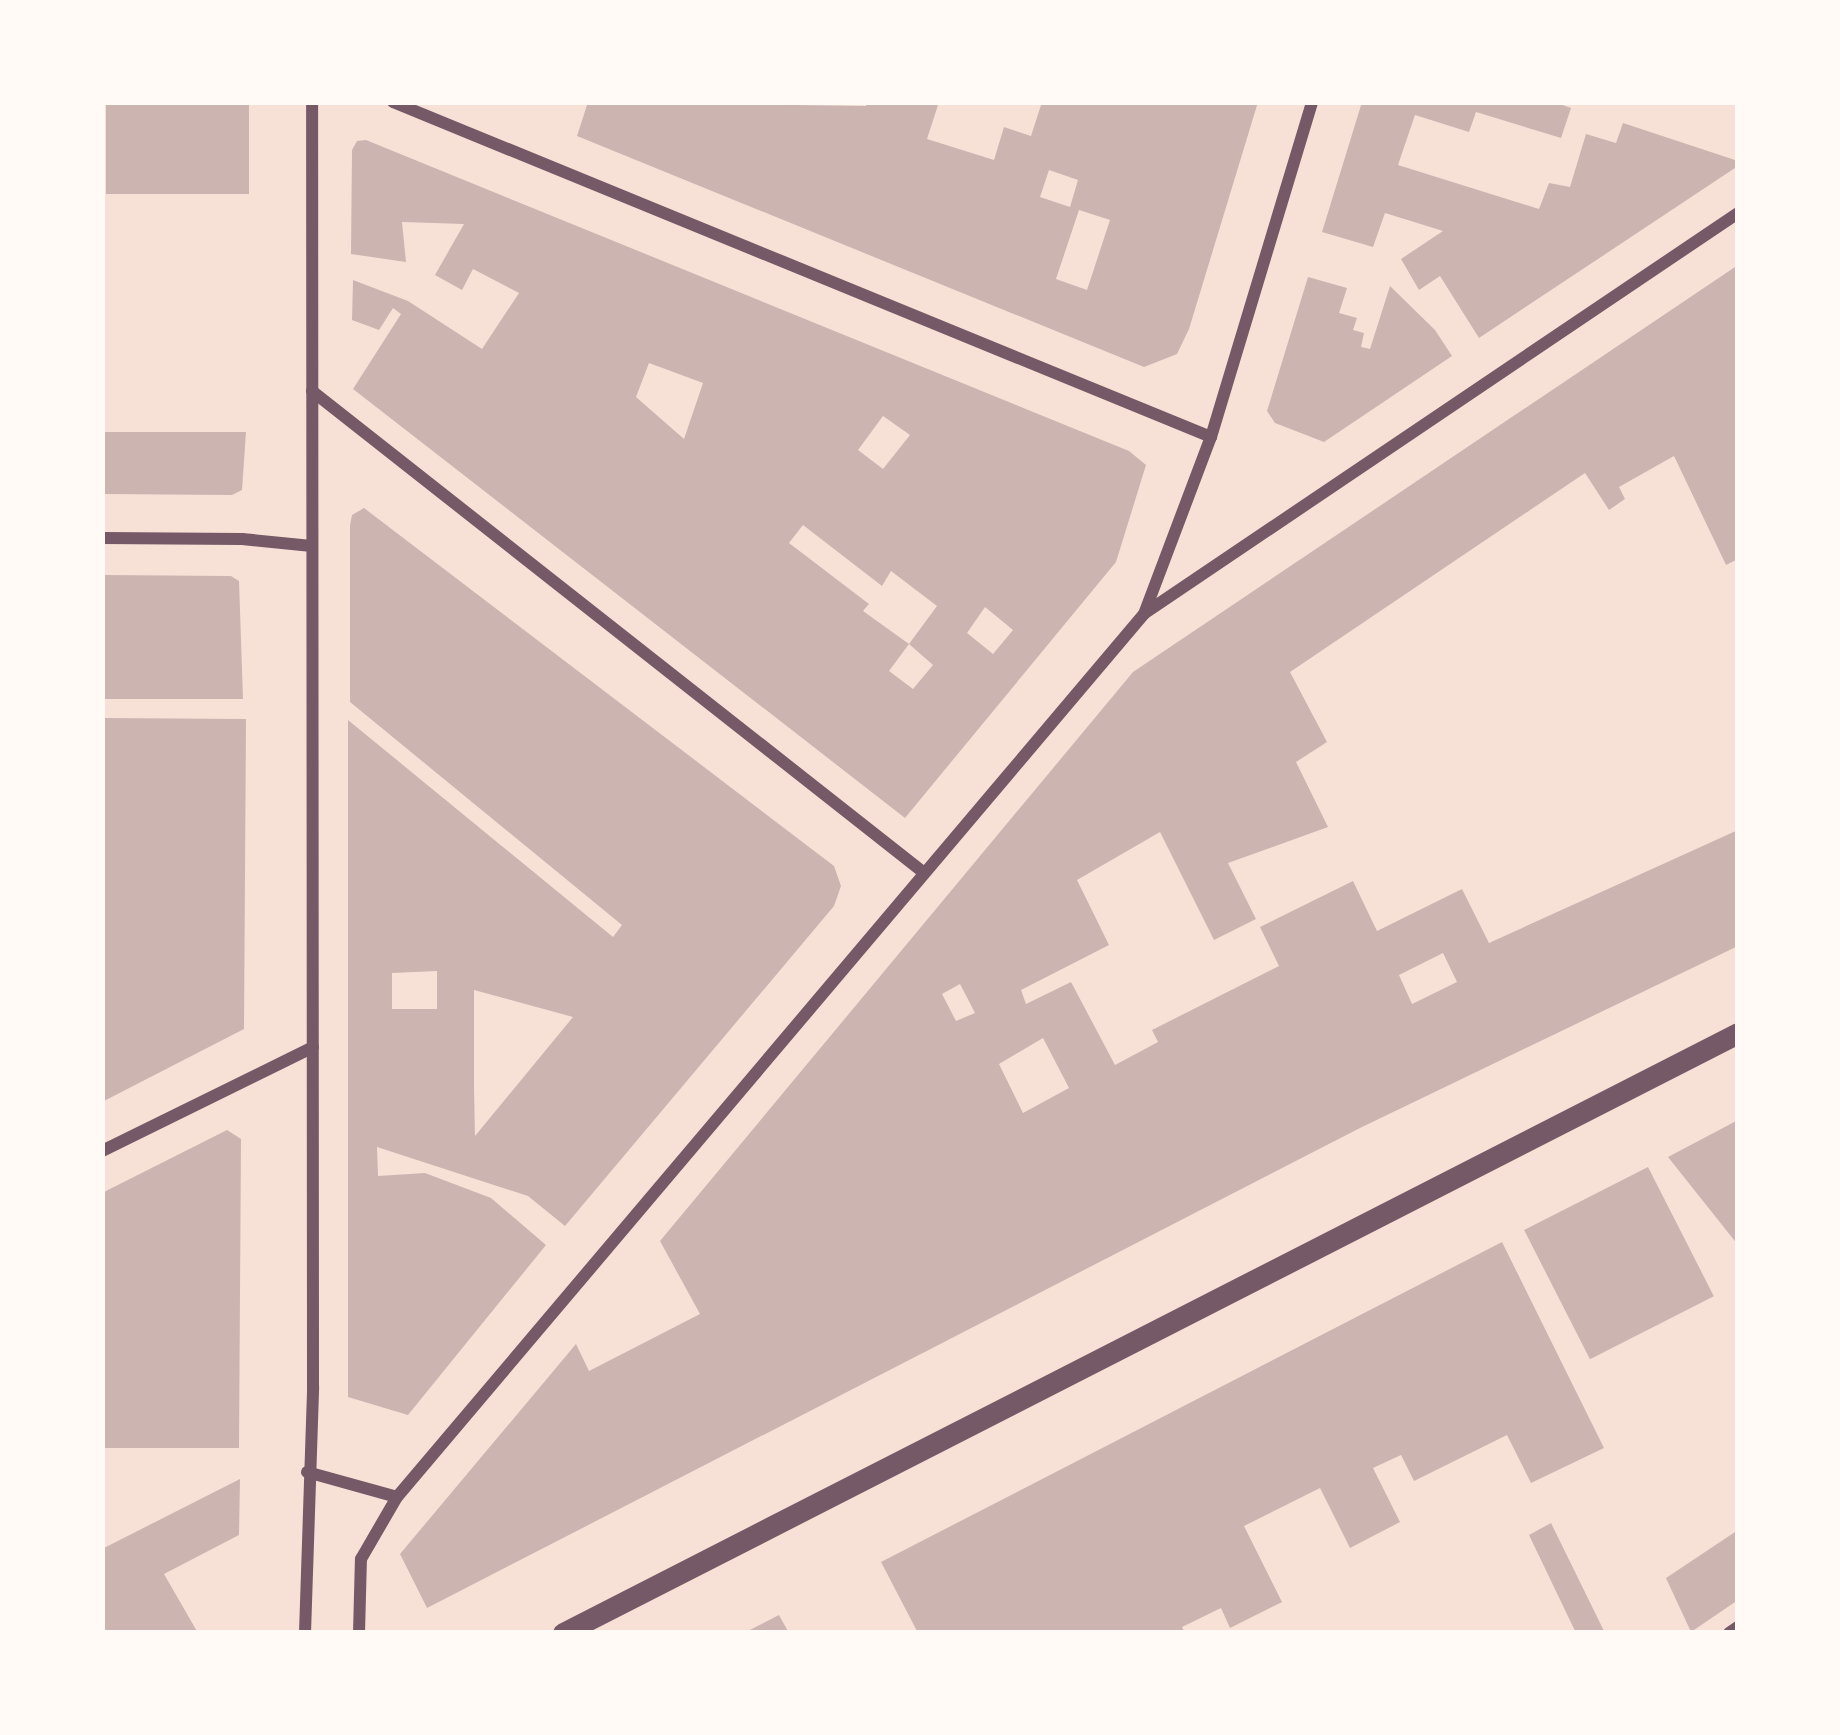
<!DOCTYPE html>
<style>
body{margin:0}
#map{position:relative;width:1840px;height:1735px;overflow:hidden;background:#f7e1d7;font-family:Barlow,sans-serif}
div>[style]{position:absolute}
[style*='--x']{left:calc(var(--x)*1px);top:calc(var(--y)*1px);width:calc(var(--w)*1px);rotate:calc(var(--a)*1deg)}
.building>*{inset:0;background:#ccb4b1;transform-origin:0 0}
.minor>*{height:12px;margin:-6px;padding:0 6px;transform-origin:6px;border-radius:6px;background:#755966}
.tertiary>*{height:21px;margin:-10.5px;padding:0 10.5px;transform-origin:10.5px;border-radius:10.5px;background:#755966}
span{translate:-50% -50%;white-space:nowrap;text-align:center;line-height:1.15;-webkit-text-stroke:9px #fffaf5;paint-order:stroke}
.frame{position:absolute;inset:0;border:105px solid #fffaf5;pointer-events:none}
</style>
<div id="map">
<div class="building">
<div style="left:106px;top:102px;width:143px;height:92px"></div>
<div style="clip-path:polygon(evenodd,588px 102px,866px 106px,867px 102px,939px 102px,927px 139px,994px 160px,1004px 127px,1031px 136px,1042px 102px,1258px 102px,1189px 329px,1177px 354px,1144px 367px,577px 136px,588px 102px,1049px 170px,1078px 180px,1070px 207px,1040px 197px,1049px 170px,588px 102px,1079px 210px,1110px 220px,1087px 290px,1056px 279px,1079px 210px)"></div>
<div style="clip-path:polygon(1362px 102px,1554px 102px,1571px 108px,1561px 138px,1476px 112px,1469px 132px,1415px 115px,1398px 165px,1539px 209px,1549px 183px,1570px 187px,1586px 134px,1616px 143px,1623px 123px,1738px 161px,1738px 166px,1479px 338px,1440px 276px,1419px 290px,1401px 259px,1443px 231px,1385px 213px,1373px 247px,1322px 232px)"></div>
<div style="clip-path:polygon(evenodd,366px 140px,1129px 451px,1146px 465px,1116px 562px,905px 818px,353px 389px,401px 314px,393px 308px,379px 330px,352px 320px,353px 280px,408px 301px,482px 349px,519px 293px,473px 269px,462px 290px,435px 275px,464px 224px,402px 222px,406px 262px,351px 254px,352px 150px,357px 141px,366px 140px,649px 363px,703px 383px,684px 439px,636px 397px,649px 363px,366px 140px,883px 416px,910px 435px,883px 469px,858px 450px,883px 416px,366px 140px,803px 525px,882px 586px,891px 571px,937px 606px,909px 644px,933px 665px,913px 689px,889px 671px,909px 644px,863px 611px,869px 604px,789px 543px,803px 525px,366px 140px,985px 607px,1013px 630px,993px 654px,967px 633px,985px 607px)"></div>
<div style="clip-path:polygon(evenodd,1738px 265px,1738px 559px,1726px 565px,1674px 456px,1619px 487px,1625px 499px,1609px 510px,1585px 473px,1290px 672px,1327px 742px,1296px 762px,1328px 827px,1228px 863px,1256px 919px,1214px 940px,1160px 832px,1077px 880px,1109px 945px,1021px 990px,1026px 1004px,1071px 982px,1115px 1065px,1158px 1042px,1152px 1030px,1279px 966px,1260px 927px,1353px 881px,1377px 931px,1462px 889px,1489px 943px,1738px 830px,1738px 946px,1360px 1128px,427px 1608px,400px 1554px,576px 1344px,589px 1371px,700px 1314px,660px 1241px,1133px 672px,1738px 265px,1443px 953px,1457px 982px,1412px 1004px,1399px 975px,1443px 953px,1738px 265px,960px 984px,975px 1013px,956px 1021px,942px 994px,960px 984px,1738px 265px,1043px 1038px,1069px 1088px,1023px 1113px,999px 1064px,1043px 1038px)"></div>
<div style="clip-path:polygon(1308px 277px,1347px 288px,1339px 313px,1357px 318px,1353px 330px,1364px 333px,1361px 347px,1370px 349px,1390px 286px,1435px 330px,1452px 356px,1324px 442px,1275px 423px,1267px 411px)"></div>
<div style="clip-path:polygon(102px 432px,246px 432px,242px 490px,232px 495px,102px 494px)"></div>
<div style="clip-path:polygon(evenodd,364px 508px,834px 866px,841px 886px,834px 906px,565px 1226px,528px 1196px,377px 1147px,378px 1176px,425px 1173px,491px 1198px,546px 1245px,408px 1415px,348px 1397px,348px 720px,613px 937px,622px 925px,350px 702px,350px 525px,352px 515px,364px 508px,437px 971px,437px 1009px,392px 1009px,392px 973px,437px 971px,364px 508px,474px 990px,573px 1017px,475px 1136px,474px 1087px,474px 990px)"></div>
<div style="clip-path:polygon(102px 575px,231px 576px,239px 581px,243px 699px,102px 699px)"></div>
<div style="clip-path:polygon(102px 718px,246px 719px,244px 1029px,102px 1102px)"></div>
<div style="clip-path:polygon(1738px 1120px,1738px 1245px,1668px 1157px)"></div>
<div style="clip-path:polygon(227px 1130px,241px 1139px,239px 1448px,102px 1448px,102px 1193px)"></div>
<div style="left:1648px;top:1167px;width:145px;height:139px;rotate:63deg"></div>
<div style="clip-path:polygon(1502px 1242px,1604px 1448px,1531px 1483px,1507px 1435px,1414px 1481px,1401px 1455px,1373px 1468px,1400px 1522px,1350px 1548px,1320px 1488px,1244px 1526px,1282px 1602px,1230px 1628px,1221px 1608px,1182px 1627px,1185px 1633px,918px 1633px,881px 1562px)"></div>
<div style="clip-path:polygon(240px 1479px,239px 1535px,164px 1574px,198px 1633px,102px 1633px,102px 1549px)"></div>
<div style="clip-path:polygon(1551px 1523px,1605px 1633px,1576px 1633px,1529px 1535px)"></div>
<div style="clip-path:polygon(1738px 1530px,1738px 1600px,1691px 1632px,1666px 1578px)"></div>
<div style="clip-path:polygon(779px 1615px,789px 1633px,744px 1633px)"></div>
</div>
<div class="minor">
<div style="--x:393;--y:102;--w:884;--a:22.27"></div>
<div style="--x:312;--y:391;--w:778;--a:38.21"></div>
<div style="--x:102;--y:538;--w:140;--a:0.4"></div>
<div style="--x:242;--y:539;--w:70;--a:5.7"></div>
<div style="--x:1145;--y:613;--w:715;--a:-34"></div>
<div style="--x:102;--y:1151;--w:235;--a:-26.2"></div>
<div style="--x:307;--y:1472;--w:93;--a:15.5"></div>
<div style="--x:305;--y:1633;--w:246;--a:-88.1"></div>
<div style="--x:313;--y:1387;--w:1285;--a:-90.04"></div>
<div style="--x:359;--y:1633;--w:74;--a:-88.5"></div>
<div style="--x:361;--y:1559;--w:72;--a:-59.9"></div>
<div style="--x:397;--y:1497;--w:1157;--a:-49.77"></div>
<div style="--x:1144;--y:614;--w:189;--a:-69.3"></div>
<div style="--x:1211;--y:437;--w:350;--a:-73.2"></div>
<div style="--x:1729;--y:1633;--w:11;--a:-34"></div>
</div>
<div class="tertiary">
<div style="--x:563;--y:1633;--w:1319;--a:-27.05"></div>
</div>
<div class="frame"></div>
</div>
